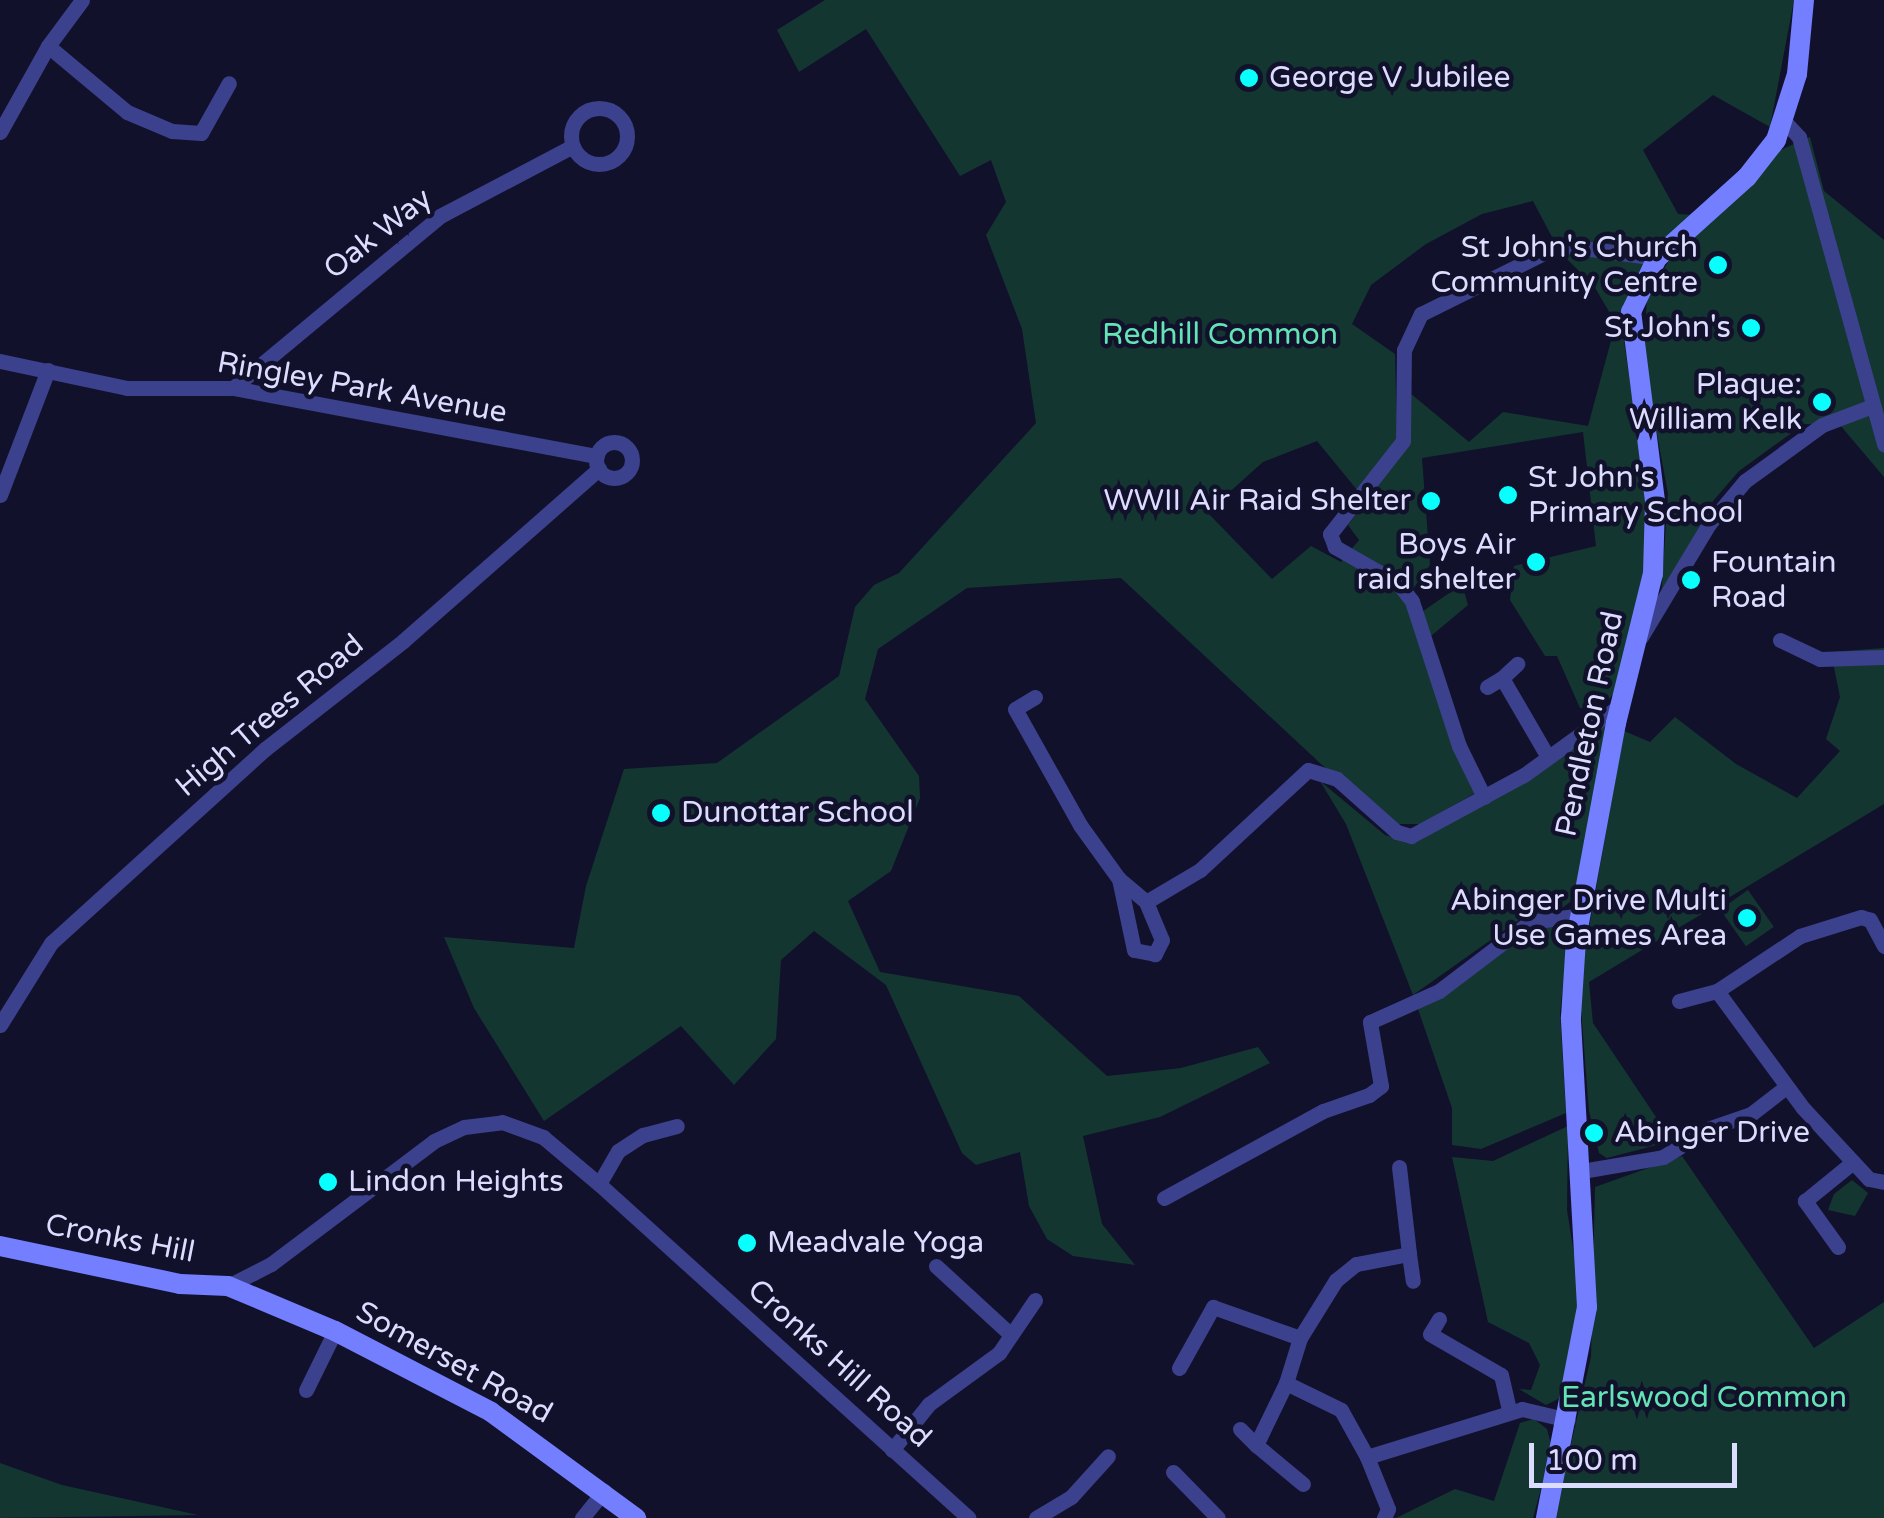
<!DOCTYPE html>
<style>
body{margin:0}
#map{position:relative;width:1884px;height:1518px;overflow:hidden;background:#12112c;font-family:"Varela Round",sans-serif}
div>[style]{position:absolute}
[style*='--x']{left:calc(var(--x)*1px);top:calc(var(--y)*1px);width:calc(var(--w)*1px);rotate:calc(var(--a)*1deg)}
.green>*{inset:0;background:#133631;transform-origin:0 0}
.street>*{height:15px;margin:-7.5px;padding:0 7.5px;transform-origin:7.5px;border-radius:7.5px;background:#3b418c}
.street>.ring{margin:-7.5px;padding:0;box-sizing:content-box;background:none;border:15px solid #3b418c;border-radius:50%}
.secondary>*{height:20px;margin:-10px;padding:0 10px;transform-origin:10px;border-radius:10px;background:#737fff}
.dots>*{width:28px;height:28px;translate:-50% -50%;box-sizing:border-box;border:5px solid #12112c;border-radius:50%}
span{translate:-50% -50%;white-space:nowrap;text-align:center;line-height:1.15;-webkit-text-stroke:9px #12112c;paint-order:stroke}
.poi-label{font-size:30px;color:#dcdcff}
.left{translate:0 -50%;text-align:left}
.right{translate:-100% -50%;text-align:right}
.street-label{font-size:30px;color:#dcdcff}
.park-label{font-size:30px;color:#63e4b5}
.scale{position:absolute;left:1529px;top:1443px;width:208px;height:45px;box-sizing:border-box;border:5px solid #dcdcff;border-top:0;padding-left:12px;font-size:30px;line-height:35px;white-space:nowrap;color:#dcdcff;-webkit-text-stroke:8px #12112c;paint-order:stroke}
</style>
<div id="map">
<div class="green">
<div style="clip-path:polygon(825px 0,1794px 0,1770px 127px,1713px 95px,1643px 150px,1678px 214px,1693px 215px,1651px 250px,1553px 239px,1533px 201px,1482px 214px,1426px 244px,1371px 285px,1352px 324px,1395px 354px,1397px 438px,1358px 491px,1317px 441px,1263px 462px,1207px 512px,1272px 579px,1311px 546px,1341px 562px,1359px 540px,1348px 525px,1400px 456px,1410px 393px,1469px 442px,1503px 412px,1588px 426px,1612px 337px,1611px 315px,1594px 286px,1560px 252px,1645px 261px,1628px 291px,1623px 334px,1647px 502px,1646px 572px,1618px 689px,1609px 699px,1596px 709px,1580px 708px,1557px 656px,1545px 656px,1510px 600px,1514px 566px,1596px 546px,1583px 432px,1422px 458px,1430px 565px,1408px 596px,1419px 614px,1462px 584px,1468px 605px,1425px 641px,1454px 748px,1475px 793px,1421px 824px,1394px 824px,1321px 764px,1121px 578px,967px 588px,878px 649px,865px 699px,919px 776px,920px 798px,891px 871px,848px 901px,880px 972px,1019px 996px,1107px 1076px,1181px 1068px,1258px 1047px,1270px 1063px,1160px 1117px,1083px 1136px,1102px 1224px,1135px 1265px,1073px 1256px,1047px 1239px,1029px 1206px,1020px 1152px,976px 1165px,962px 1153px,886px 985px,814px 931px,781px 960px,776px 1039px,734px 1085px,681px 1026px,544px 1121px,474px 1008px,444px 937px,574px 948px,586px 886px,624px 769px,717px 763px,839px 676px,855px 607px,874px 585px,899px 573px,1036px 423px,1022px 329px,986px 235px,1006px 202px,991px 160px,960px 176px,866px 29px,799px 72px,777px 30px)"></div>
<div style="clip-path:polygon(1810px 137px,1824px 191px,1884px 240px,1884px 477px,1840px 425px,1804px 424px,1739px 471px,1713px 501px,1661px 598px,1668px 494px,1643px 357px,1647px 299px,1668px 262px,1778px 151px)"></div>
<div style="clip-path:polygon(1884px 648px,1884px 804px,1589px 982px,1593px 1023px,1672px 1141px,1607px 1158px,1599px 1153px,1589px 1111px,1579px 984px,1624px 731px,1650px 742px,1675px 717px,1736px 764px,1797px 798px,1840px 751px,1826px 739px,1840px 697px,1831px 652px)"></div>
<div style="clip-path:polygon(1608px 723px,1574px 899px,1558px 911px,1519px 920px,1413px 995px,1346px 824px,1320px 781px,1385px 835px,1414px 844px)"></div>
<div style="left:1748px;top:890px;width:45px;height:34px;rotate:55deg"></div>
<div style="clip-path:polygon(1558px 923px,1568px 937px,1560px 1013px,1566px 1113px,1481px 1149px,1452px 1145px,1452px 1108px,1418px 1009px,1535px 927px)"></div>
<div style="clip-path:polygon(1568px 1126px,1567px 1210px,1580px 1291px,1566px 1395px,1546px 1405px,1519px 1389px,1531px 1390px,1540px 1365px,1529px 1343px,1488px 1322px,1452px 1157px,1493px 1161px)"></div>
<div style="clip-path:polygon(1682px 1156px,1814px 1348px,1884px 1302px,1884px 1518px,1554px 1518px,1591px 1357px,1595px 1187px)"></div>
<div style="clip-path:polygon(1852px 1180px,1868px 1193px,1855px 1216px,1828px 1210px,1834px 1194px)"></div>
<div style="clip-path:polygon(1534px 1419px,1547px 1429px,1552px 1448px,1533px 1518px,1396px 1518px,1455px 1489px,1494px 1501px,1520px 1423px)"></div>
<div style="clip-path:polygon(0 1463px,62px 1485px,198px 1515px,0 1518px)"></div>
</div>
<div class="street">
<div style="--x:48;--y:46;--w:103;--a:39.9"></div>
<div style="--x:127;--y:112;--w:49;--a:22.9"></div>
<div style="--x:172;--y:131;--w:29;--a:4"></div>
<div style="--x:201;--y:133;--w:57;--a:-60.8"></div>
<div class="ring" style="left:571px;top:108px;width:41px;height:41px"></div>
<div style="--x:1785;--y:122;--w:21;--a:47"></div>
<div style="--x:1799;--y:137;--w:319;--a:74.5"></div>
<div style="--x:0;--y:132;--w:98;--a:-60.8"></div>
<div style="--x:48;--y:46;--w:57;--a:-53.5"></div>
<div style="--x:0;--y:361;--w:130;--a:12"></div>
<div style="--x:127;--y:388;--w:106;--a:0"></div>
<div style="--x:233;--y:388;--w:370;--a:10.6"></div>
<div style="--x:233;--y:388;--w:269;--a:-39.7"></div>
<div style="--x:440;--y:216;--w:150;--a:-27.8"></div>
<div class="ring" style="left:596px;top:442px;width:21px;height:21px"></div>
<div style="--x:0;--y:495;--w:134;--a:-69"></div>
<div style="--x:1641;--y:637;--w:132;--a:-59"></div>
<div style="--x:1709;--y:524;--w:56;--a:-50.1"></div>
<div style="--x:1745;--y:481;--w:95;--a:-36"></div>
<div style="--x:1822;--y:425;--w:53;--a:-20.8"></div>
<div style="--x:1780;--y:640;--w:44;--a:25.4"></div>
<div style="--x:1820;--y:659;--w:64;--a:-1.8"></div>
<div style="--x:1502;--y:678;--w:21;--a:-43"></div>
<div style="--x:1487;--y:687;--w:17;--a:-31"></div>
<div style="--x:1502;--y:678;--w:91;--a:59.8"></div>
<div style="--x:1035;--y:697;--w:23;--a:149"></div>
<div style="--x:1015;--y:709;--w:133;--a:60.7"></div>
<div style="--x:1080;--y:825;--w:67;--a:54.2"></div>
<div style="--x:1119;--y:879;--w:35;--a:40"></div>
<div style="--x:1146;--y:902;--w:41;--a:67.2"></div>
<div style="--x:1162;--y:940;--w:16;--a:117"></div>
<div style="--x:1155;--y:954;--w:21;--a:-169"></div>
<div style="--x:1134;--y:950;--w:73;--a:-101.9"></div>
<div style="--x:1484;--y:797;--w:57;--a:-116.1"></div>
<div style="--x:1459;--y:746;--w:152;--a:-108"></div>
<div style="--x:1412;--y:601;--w:23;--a:-128"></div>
<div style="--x:1398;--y:583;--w:73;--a:-150.3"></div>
<div style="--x:1335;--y:547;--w:14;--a:-111"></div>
<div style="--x:1330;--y:534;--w:118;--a:-51.9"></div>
<div style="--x:1403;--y:441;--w:91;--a:-89.4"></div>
<div style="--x:1404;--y:350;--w:40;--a:-65"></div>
<div style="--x:1421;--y:314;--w:155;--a:-26.4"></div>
<div style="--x:1560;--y:245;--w:98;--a:7.6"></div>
<div style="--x:1146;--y:902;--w:63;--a:-30.7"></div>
<div style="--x:1200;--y:870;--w:147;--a:-42.8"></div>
<div style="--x:1308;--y:770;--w:30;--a:17"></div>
<div style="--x:1337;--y:779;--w:80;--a:41.5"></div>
<div style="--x:1397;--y:832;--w:15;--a:16"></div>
<div style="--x:1411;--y:836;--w:128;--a:-28.4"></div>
<div style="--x:1524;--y:775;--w:121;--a:-35.9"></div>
<div style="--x:1884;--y:946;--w:30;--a:-118"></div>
<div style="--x:1870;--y:920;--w:9;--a:-162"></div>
<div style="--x:1861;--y:917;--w:64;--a:162.7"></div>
<div style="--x:1800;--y:936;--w:100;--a:146.5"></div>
<div style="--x:1717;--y:991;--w:145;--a:53.7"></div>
<div style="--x:1803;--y:1108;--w:97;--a:47.1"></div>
<div style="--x:1869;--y:1179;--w:15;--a:11"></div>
<div style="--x:1679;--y:1001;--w:39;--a:-15"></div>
<div style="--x:0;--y:1025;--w:97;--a:-58.1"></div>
<div style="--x:51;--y:943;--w:289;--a:-42.2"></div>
<div style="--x:265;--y:749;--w:175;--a:-38"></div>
<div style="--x:403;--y:641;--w:261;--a:-41.3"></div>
<div style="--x:1399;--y:1167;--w:88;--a:83.4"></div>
<div style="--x:1409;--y:1254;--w:54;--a:169.3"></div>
<div style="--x:1356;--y:1264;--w:26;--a:141"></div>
<div style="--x:1336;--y:1280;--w:68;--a:121.8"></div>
<div style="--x:1300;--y:1338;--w:47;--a:107.3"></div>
<div style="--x:1286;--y:1383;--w:61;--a:26.1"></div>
<div style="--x:1341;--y:1410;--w:54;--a:61"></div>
<div style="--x:1367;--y:1457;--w:162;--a:-17.2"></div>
<div style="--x:1522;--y:1409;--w:47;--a:13.4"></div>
<div style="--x:1582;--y:1171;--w:82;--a:-9.8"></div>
<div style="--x:1663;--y:1157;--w:55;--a:-31.7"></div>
<div style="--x:1710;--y:1128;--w:43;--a:-18.9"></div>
<div style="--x:1751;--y:1114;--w:44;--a:-37.6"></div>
<div style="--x:599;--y:1184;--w:38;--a:-60"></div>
<div style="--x:618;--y:1151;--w:30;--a:-33"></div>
<div style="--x:643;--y:1135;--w:35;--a:-15"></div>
<div style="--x:1164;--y:1198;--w:181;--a:-28.7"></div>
<div style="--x:1323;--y:1111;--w:49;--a:-19.2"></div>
<div style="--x:1369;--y:1095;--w:15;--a:-37"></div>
<div style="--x:1381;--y:1086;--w:65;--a:-99.8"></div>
<div style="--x:1370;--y:1022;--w:76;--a:-24.2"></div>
<div style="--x:1439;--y:991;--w:114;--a:-37.2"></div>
<div style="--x:1530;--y:922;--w:51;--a:-7.8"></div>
<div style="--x:1838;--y:1247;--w:57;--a:-125.7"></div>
<div style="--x:1805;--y:1201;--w:62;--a:-39.1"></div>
<div style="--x:1409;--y:1254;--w:27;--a:82"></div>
<div style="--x:936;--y:1266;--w:102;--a:42.6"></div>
<div style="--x:228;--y:1286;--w:48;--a:-27.1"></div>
<div style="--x:271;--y:1264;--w:204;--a:-37"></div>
<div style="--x:434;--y:1141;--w:33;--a:-25"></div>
<div style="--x:464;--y:1127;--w:38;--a:-7"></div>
<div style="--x:502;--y:1122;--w:44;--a:20.1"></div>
<div style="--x:543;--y:1137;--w:73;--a:40"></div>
<div style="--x:599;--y:1184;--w:498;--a:42.1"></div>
<div style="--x:1439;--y:1319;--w:17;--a:121"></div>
<div style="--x:1430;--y:1334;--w:82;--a:30"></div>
<div style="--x:1501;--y:1375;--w:37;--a:77"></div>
<div style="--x:1179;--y:1368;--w:70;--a:-60.9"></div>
<div style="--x:1213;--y:1307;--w:92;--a:19.6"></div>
<div style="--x:1286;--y:1383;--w:69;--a:115.8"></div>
<div style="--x:1256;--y:1445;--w:61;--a:39.7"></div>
<div style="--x:306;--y:1390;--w:66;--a:-63.8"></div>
<div style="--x:1240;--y:1429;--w:23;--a:45"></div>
<div style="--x:892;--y:1450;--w:59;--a:-51.2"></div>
<div style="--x:929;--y:1404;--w:87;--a:-36.1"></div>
<div style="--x:999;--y:1353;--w:64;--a:-55.8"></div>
<div style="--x:1367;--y:1457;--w:56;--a:68"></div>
<div style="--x:1388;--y:1509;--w:10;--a:114"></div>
<div style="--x:1173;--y:1472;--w:64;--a:45.6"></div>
<div style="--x:582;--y:1518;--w:35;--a:-51"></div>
<div style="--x:1036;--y:1518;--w:41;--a:-31"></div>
<div style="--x:1071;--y:1497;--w:55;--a:-47.9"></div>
</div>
<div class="secondary">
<div style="--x:0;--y:1246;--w:184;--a:11.9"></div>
<div style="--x:180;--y:1284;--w:48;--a:2.4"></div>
<div style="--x:228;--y:1286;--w:116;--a:22.8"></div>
<div style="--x:335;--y:1331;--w:176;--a:27.4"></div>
<div style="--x:491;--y:1412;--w:180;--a:36.2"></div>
<div style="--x:1546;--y:1518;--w:215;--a:-79"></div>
<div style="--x:1587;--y:1307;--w:290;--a:-93.2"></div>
<div style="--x:1571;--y:1017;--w:78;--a:-86.3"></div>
<div style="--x:1576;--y:939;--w:220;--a:-79.5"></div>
<div style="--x:1616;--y:723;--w:154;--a:-76.1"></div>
<div style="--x:1653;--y:574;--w:73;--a:-88.4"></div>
<div style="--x:1655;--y:501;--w:191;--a:-97.2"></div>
<div style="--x:1631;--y:312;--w:60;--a:-64.3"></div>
<div style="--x:1657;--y:258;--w:121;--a:-42"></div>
<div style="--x:1747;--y:177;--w:47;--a:-51.9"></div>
<div style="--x:1776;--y:140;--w:69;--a:-72.3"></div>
<div style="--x:1797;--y:74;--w:74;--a:-84.6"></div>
</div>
<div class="dots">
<div style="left:1249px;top:78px;background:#08fffd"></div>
<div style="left:1718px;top:265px;background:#08fffd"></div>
<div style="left:1751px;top:328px;background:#08fffd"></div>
<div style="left:1822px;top:402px;background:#08fffd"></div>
<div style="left:1508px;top:495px;background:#08fffd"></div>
<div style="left:1431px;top:501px;background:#08fffd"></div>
<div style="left:1536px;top:562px;background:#08fffd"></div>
<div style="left:1691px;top:580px;background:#08fffd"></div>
<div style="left:661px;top:813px;background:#08fffd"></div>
<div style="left:1747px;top:918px;background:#08fffd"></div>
<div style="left:1594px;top:1133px;background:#08fffd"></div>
<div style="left:328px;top:1182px;background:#08fffd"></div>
<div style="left:747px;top:1243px;background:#08fffd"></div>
</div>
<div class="poi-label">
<span class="left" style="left:1269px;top:78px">George V Jubilee</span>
<span class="right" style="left:1698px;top:265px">St John's Church<br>Community Centre</span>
<span class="right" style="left:1731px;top:328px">St John's</span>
<span class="right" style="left:1802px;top:402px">Plaque:<br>William Kelk</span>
<span class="left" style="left:1528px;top:495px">St John's<br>Primary School</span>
<span class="right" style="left:1411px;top:501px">WWII Air Raid Shelter</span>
<span class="right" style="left:1516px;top:562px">Boys Air<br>raid shelter</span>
<span class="left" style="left:1711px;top:580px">Fountain<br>Road</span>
<span class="left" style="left:681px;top:813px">Dunottar School</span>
<span class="right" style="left:1727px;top:918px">Abinger Drive Multi<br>Use Games Area</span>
<span class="left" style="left:1614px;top:1133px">Abinger Drive</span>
<span class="left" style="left:348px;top:1182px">Lindon Heights</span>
<span class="left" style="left:767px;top:1243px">Meadvale Yoga</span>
</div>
<div class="street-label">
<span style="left:378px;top:234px;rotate:-38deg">Oak Way</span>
<span style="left:362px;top:388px;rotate:10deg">Ringley Park Avenue</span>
<span style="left:270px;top:716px;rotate:-40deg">High Trees Road</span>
<span style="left:1590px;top:724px;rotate:-78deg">Pendleton Road</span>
<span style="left:120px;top:1239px;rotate:11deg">Cronks Hill</span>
<span style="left:454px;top:1363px;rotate:29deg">Somerset Road</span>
<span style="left:839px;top:1364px;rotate:42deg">Cronks Hill Road</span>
</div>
<div class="park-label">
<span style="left:1220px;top:335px">Redhill Common</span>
<span style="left:1704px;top:1398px">Earlswood Common</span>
</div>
<div class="scale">100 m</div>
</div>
